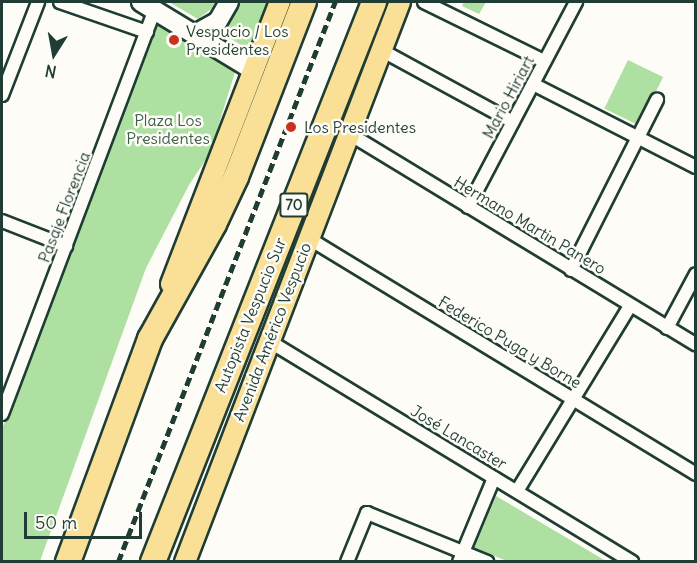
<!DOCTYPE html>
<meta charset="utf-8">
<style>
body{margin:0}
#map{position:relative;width:697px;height:563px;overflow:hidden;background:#fdfcf7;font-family:Delius,sans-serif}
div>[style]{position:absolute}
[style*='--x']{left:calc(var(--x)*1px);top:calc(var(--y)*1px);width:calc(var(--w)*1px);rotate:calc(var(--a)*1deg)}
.green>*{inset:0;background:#aee0a1;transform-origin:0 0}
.roads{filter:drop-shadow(2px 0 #1f3d34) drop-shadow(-2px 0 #1f3d34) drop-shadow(0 2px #1f3d34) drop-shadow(0 -2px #1f3d34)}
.street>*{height:12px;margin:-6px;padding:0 6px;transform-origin:6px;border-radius:6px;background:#fdfcf7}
.secondary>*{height:18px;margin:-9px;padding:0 9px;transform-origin:9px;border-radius:9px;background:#fdfcf7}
.primary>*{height:20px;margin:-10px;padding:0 10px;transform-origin:10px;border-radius:10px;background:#fadf96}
.highway>*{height:24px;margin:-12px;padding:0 12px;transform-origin:12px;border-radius:12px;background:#fadf96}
.rail>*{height:4.5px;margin-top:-2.25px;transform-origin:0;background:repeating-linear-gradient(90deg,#1f3d34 0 9px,transparent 0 13.5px)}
.dots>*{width:16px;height:16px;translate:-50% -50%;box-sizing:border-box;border:3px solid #fdfcf7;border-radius:50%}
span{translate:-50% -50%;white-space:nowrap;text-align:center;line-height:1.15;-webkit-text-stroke:5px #fdfcf7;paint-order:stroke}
.shield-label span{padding:2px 4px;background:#fdfcf7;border:2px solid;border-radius:4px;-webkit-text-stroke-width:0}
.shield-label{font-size:15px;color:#1f3d34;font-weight:700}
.poi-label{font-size:16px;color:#1f3d34}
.left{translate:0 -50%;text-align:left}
.street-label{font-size:16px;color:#1f3d34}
.park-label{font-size:16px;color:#3c5e4a}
.frame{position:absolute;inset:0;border:3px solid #1f3d34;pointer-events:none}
.north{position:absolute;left:24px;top:24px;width:60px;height:60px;-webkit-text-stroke:4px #fdfcf7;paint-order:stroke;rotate:191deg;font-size:16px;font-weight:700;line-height:24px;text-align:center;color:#1f3d34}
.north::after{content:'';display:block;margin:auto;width:21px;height:27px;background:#1f3d34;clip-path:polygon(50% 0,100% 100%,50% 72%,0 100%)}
.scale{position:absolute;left:24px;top:512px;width:118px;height:27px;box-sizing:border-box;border:3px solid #1f3d34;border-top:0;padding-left:8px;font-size:18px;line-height:21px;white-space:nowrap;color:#1f3d34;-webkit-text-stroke:4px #fdfcf7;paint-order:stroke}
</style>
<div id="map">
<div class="green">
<div style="clip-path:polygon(169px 2px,215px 2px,211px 9px,198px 19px)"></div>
<div style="clip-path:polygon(240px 2px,270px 2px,251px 52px,218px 30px,235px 14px)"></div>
<div style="clip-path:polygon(464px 2px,486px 2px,479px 14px,462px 6px)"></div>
<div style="clip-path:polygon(157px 23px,235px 72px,210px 153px,189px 185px,146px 268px,40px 561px,2px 561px,2px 429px)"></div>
<div style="left:628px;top:60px;width:39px;height:54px;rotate:26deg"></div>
<div style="clip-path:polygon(496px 496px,606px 561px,507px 561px,474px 548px)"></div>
</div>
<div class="roads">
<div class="street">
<div style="--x:60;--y:2;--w:92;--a:19"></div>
<div style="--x:424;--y:2;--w:134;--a:26.2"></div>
<div style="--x:381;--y:50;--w:150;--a:28.6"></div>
<div style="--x:533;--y:84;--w:183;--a:27"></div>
<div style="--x:2;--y:95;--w:100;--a:-68.8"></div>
<div style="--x:348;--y:133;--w:407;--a:31.3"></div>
<div style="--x:468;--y:207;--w:232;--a:-62.2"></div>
<div style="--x:2;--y:221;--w:69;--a:21.3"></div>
<div style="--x:308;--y:238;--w:454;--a:31.3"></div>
<div style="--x:571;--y:270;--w:191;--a:-63.2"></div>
<div style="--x:667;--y:328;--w:61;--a:-61.8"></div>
<div style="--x:269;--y:341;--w:425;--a:31.3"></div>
<div style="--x:2;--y:414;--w:432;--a:-69.3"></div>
<div style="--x:517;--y:491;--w:217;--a:-58.6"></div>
<div style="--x:347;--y:562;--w:53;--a:-67.8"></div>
<div style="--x:367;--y:513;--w:130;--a:22.2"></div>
<div style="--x:459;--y:562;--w:91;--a:-67.4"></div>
</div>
<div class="secondary">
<div style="--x:141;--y:2;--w:131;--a:31.3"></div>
<div style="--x:195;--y:34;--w:26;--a:-29"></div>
<div style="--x:218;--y:21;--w:22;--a:-60"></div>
</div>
<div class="primary">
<div style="--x:171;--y:284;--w:302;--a:-68.9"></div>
<div style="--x:185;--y:562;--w:600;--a:-69"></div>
</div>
<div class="highway">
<div style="--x:68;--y:562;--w:238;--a:-69.8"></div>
<div style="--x:150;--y:339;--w:132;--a:-60.9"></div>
<div style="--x:214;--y:224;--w:52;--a:-64.9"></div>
<div style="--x:236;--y:177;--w:188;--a:-68.8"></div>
<div style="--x:153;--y:562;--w:602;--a:-68.46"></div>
</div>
</div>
<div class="rail">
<div style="--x:118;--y:562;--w:601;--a:-68.82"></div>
</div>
<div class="dots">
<div style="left:174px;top:40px;background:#c8321e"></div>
<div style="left:291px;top:127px;background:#c8321e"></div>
</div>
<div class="shield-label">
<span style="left:294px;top:205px">70</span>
</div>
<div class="poi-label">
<span class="left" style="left:186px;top:40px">Vespucio / Los<br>Presidentes</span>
<span class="left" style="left:304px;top:127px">Los Presidentes</span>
</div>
<div class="street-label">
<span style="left:508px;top:97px;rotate:-62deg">Mario Hiriart</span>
<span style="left:64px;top:207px;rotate:-69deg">Pasaje Florencia</span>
<span style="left:530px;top:225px;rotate:31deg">Hermano Martin Panero</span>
<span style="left:250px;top:315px;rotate:-68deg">Autopista Vespucio Sur</span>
<span style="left:272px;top:332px;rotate:-69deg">Avenida Américo Vespucio</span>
<span style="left:510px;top:342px;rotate:31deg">Federico Puga y Borne</span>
<span style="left:459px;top:437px;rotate:31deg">José Lancaster</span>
</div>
<div class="park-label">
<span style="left:168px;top:129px">Plaza Los<br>Presidentes</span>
</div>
<div class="frame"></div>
<div class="north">N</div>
<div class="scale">50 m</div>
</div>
